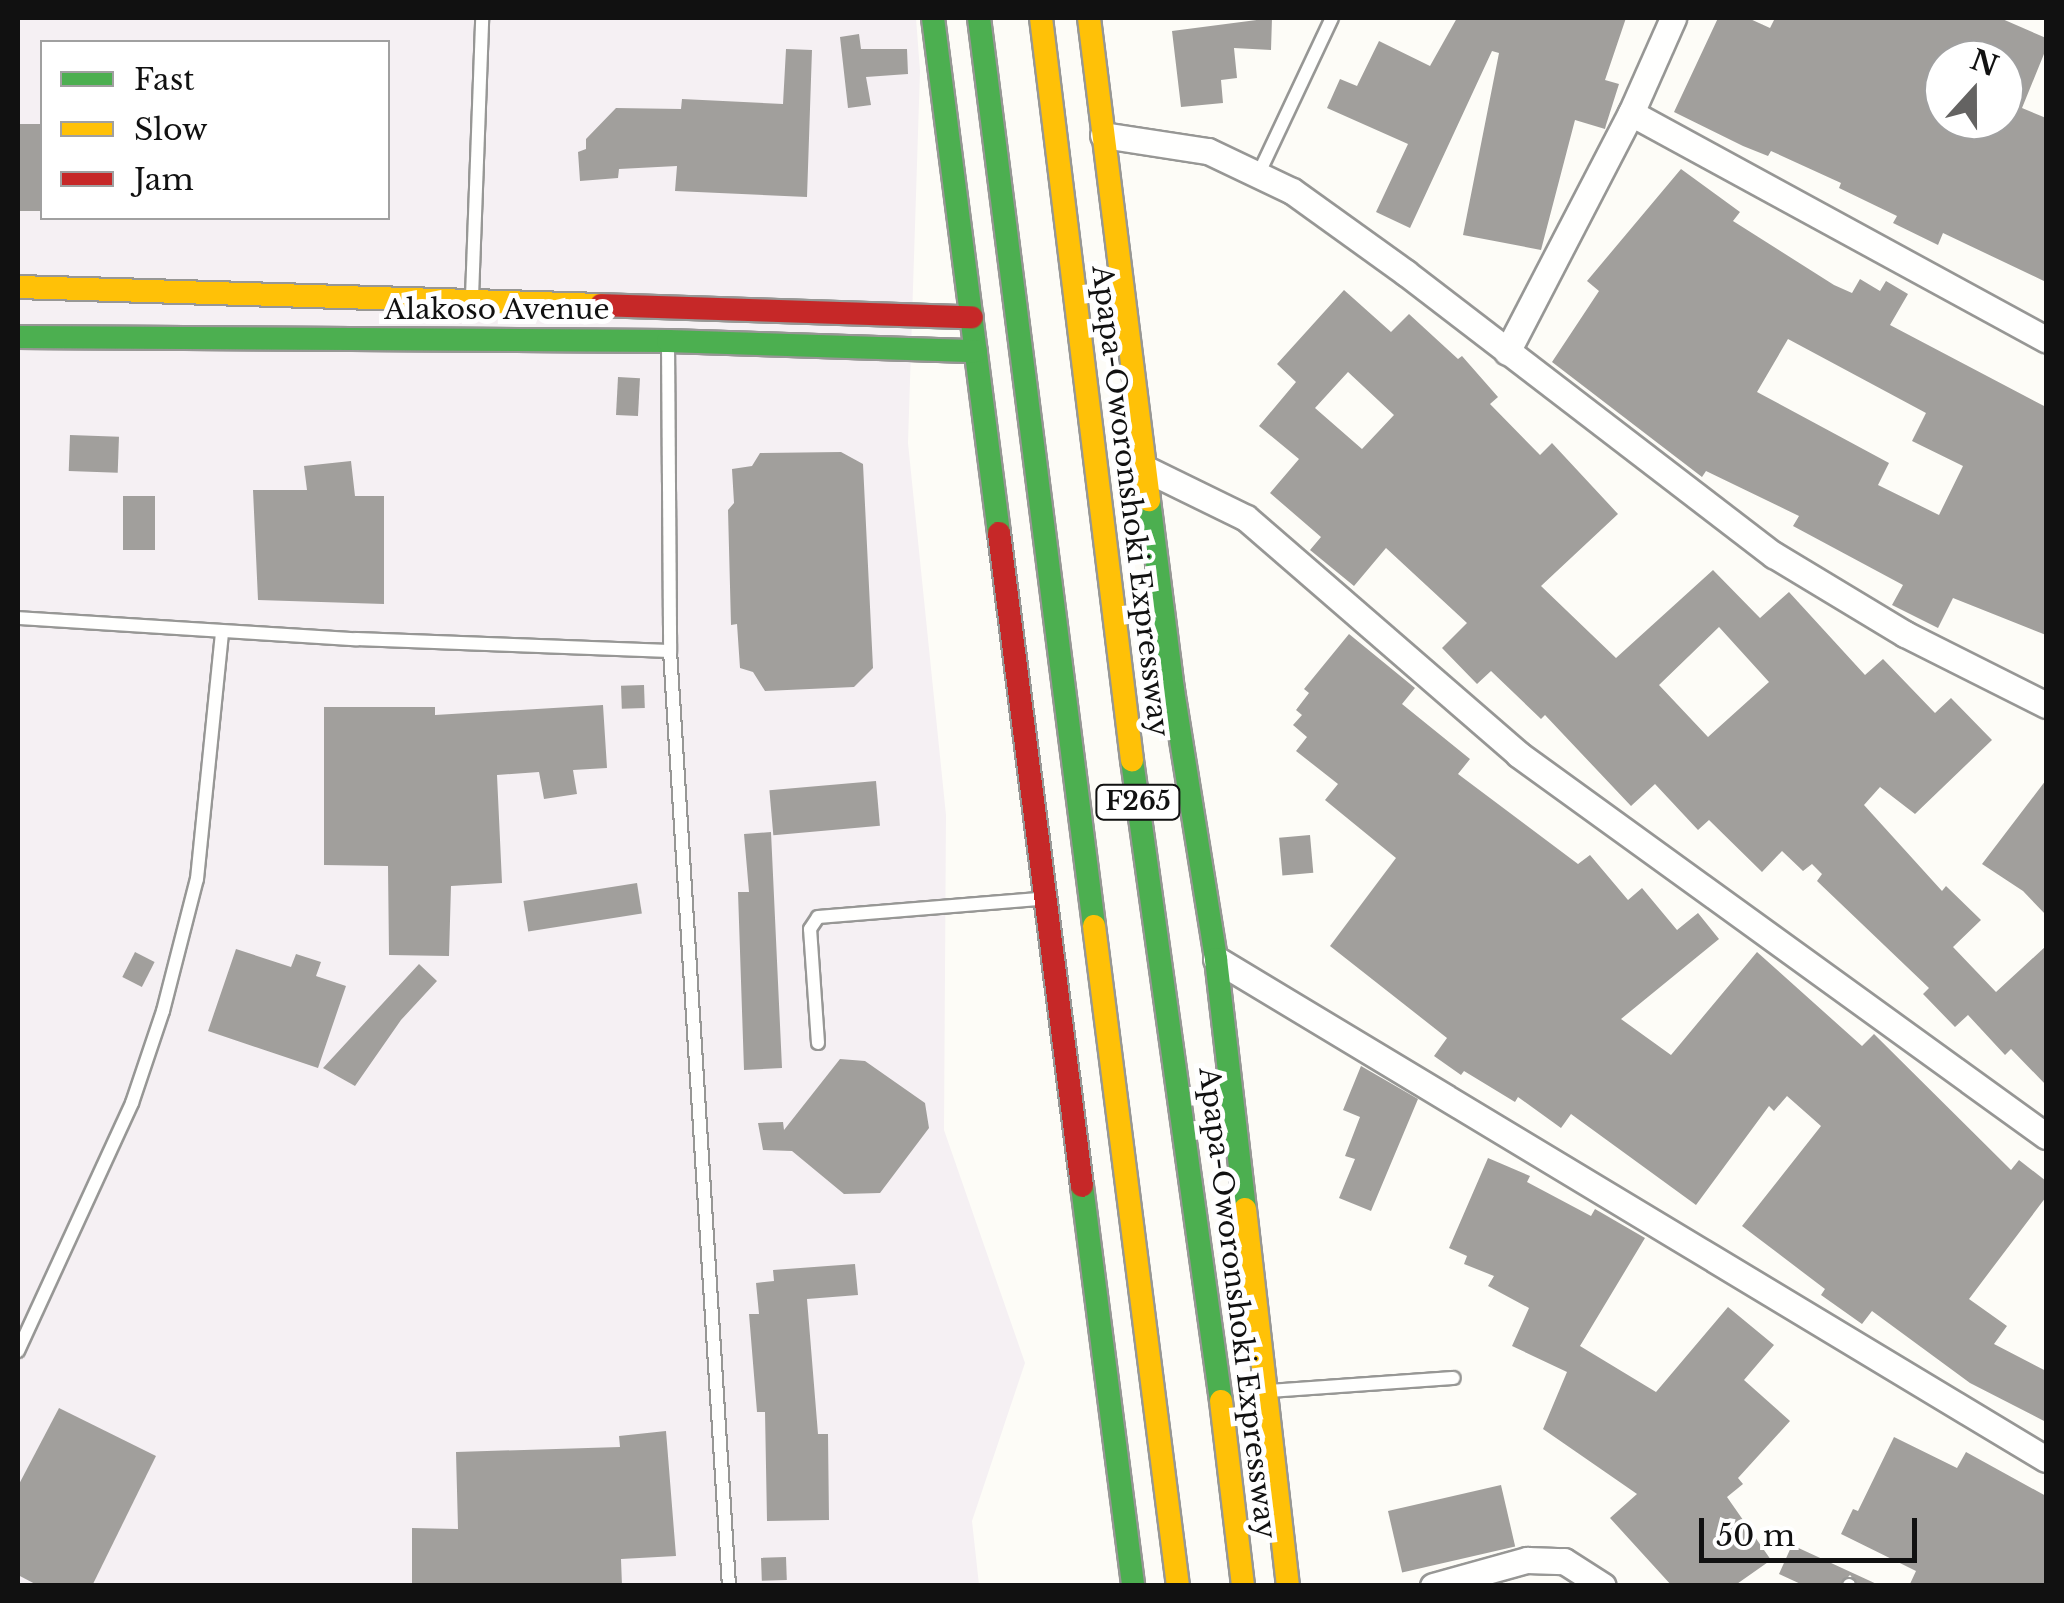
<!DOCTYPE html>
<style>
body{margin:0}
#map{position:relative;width:2064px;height:1603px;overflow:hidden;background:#fdfcf7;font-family:"Libre Baskerville",serif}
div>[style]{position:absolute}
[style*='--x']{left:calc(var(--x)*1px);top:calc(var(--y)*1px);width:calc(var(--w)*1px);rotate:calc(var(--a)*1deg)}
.industrial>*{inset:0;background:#f5f0f3}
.building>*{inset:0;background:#a19f9c;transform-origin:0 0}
.roads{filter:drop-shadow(2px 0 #979795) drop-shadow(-2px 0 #979795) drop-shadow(0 2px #979795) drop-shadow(0 -2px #979795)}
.lane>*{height:12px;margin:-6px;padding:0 6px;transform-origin:6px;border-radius:6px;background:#fffffe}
.street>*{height:25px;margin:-12.5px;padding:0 12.5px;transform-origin:12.5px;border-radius:12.5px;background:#fffffe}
.fast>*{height:22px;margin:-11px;padding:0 11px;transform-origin:11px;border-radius:11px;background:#4caf50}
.slow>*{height:22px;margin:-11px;padding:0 11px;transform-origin:11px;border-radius:11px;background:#ffc107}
.jam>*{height:22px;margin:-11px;padding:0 11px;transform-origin:11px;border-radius:11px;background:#c62828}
span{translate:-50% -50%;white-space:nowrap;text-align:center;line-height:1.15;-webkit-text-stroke:10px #fff;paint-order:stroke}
.shield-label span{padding:2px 8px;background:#fff;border:2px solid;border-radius:8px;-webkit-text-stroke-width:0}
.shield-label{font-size:25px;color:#111;font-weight:700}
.street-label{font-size:28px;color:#111}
.frame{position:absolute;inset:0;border:20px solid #111;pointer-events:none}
.legend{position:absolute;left:40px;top:40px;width:350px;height:180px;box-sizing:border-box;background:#fff;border:2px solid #a0a0a0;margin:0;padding:12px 18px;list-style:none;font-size:30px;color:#111}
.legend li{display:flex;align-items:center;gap:20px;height:50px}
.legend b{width:50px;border:2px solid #a0a0a0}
.north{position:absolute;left:1924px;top:40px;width:100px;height:100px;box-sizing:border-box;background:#fff;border:2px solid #a0a0a0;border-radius:50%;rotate:21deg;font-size:28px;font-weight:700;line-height:40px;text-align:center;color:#111}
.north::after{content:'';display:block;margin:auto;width:35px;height:45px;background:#646362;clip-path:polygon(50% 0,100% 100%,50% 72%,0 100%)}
.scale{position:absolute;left:1699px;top:1518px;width:218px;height:45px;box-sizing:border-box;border:5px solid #111;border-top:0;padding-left:12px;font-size:30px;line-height:35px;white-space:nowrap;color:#111;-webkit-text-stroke:8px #fff;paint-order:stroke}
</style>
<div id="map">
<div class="industrial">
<div style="clip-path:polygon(evenodd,18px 18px,916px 18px,920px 71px,908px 443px,946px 815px,944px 1130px,1025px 1363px,972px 1521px,979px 1585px,18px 1585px,18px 18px,42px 42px,388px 42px,388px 218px,42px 218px,42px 42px)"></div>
</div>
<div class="building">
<div style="clip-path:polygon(1272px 18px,1271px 50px,1234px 48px,1237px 78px,1221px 80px,1223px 103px,1181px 107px,1172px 31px)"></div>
<div style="clip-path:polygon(1457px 18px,1626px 18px,1605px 80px,1619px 84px,1606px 125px,1605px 129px,1575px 120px,1541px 250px,1463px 235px,1499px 53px,1492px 51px,1410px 228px,1376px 212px,1408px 144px,1327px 108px,1340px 79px,1357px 86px,1379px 41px,1430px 66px)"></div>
<div style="clip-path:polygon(evenodd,1718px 18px,1748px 18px,1770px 28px,1775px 18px,2000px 18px,2046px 38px,2046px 49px,2022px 108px,2046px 118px,2046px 282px,1943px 233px,1938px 245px,1893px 223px,1897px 216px,1839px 188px,1841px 183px,1771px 151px,1768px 156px,1743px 146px,1674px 112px,1718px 18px,1944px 52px,1959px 60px,2004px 60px,2004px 120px,1944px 120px,1944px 52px)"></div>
<div style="clip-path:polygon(859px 34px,861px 49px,907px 49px,908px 74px,866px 77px,871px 105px,848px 108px,840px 37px)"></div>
<div style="clip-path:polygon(786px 49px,812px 50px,807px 197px,675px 191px,677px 166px,619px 169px,618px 178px,580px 181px,578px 152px,586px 149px,586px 139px,616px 108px,681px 109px,682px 99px,783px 104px)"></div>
<div style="left:18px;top:124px;width:24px;height:87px"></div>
<div style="clip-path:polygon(evenodd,1681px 169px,1740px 212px,1733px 221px,1834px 285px,1852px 293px,1860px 279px,1880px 291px,1886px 281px,1908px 294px,1890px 325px,2046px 407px,2046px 635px,1953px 598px,1938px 628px,1892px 605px,1903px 585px,1793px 526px,1799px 516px,1706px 471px,1702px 477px,1552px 362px,1599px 291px,1587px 281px,1681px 169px,1788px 339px,1926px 413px,1912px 441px,1963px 466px,1939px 515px,1878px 485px,1889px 463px,1757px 392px,1788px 339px)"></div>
<div style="clip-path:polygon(evenodd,1344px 290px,1391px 332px,1409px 314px,1458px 359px,1462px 356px,1498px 397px,1490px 404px,1540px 455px,1552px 443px,1618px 514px,1541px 586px,1616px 658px,1713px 570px,1760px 618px,1789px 592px,1865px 675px,1883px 659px,1935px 713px,1951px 698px,1992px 740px,1915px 814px,1880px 787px,1864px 805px,1942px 891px,1946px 886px,1981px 920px,1953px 947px,1996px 992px,2046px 946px,2046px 1085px,2011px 1049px,2005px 1055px,1968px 1015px,1955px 1027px,1923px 994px,1929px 988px,1817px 881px,1822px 874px,1812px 864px,1803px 871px,1782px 851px,1762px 872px,1709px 820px,1698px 830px,1655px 784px,1631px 806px,1545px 715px,1541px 719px,1491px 671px,1477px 684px,1442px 648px,1467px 623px,1386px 548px,1354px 586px,1310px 550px,1321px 537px,1270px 493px,1299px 459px,1259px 426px,1296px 382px,1277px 364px,1344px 290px,1348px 372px,1394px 415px,1362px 449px,1315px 408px,1348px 372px,1344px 290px,1719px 627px,1769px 682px,1708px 737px,1659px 685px,1719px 627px)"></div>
<div style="left:618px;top:377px;width:22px;height:38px;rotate:3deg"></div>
<div style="left:70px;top:435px;width:49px;height:36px;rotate:2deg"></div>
<div style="clip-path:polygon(841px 452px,863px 464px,873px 668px,854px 687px,765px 691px,753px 672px,740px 668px,737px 624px,731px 625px,728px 510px,734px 503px,732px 469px,752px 466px,760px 453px)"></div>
<div style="clip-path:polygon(351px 461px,355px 496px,384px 496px,384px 604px,258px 600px,253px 490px,307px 490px,304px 466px)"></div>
<div style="left:123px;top:496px;width:32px;height:54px"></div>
<div style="clip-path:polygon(1349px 634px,1415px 688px,1402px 704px,1470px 759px,1458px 774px,1578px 864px,1590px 855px,1628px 900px,1642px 888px,1677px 930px,1698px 913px,1719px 939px,1621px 1019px,1671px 1055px,1757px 952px,1862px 1046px,1874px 1034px,2011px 1170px,2019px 1160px,2046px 1181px,2046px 1197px,1969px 1299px,2007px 1326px,1994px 1344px,2046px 1371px,2046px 1422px,1970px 1383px,1872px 1311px,1862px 1324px,1821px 1295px,1825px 1289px,1742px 1226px,1821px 1126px,1787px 1096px,1774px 1111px,1769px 1106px,1696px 1205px,1571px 1114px,1561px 1128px,1518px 1097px,1515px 1102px,1464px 1071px,1461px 1075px,1434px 1056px,1447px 1038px,1330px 946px,1396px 858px,1325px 800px,1338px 784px,1296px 751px,1307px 737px,1293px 725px,1302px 715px,1296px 710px,1309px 693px,1304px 689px)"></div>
<div style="left:644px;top:685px;width:23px;height:23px;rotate:88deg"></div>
<div style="clip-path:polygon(603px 705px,607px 768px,573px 770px,577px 794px,544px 799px,539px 772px,497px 775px,502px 883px,451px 886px,449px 956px,389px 955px,388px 866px,324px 865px,324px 707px,435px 707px,435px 715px)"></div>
<div style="clip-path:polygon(2046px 780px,2046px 915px,2023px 891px,1982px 864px)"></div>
<div style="left:876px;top:781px;width:45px;height:107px;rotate:85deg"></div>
<div style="clip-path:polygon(771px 832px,782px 1068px,744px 1070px,738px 892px,749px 892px,744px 834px)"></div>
<div style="left:1310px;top:835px;width:38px;height:31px;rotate:85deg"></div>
<div style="left:637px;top:883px;width:31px;height:115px;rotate:81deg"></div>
<div style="clip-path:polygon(236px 949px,291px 967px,296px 954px,321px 962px,316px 976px,346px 986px,318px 1068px,208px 1031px)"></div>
<div style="left:135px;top:952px;width:22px;height:28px;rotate:27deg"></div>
<div style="clip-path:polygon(419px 964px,437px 981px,401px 1020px,355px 1086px,323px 1068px)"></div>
<div style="clip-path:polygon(840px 1059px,865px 1061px,925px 1103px,929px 1128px,880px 1193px,844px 1194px,792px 1151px,763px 1150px,758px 1123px,783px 1122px,784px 1130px)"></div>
<div style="clip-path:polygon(1361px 1066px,1418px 1099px,1371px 1211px,1339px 1198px,1355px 1159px,1345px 1156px,1360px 1117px,1343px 1110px)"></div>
<div style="clip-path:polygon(1488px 1158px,1530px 1176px,1527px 1182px,1591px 1216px,1595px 1209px,1645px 1238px,1580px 1346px,1656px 1392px,1728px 1307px,1774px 1345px,1744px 1380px,1790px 1421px,1738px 1478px,1743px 1484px,1727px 1497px,1771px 1560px,1734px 1586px,1672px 1586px,1610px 1518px,1637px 1494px,1543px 1429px,1567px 1372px,1512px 1346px,1529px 1308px,1488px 1286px,1494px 1276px,1464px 1264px,1467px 1256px,1449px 1248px)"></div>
<div style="clip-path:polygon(855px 1264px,858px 1295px,807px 1299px,818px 1434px,828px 1434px,829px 1520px,767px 1521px,765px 1412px,757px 1412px,749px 1314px,759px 1314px,756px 1283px,774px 1281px,773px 1270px)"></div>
<div style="clip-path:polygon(59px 1408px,156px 1456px,92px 1586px,39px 1586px,18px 1575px,18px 1486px)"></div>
<div style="clip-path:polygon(666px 1431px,676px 1556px,621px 1559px,622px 1586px,412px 1586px,412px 1528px,458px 1529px,456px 1452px,620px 1447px,619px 1436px)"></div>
<div style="clip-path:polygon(1894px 1437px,1957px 1468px,1966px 1452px,2046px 1496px,2046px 1586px,1909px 1586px,1916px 1571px,1841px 1534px,1853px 1509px,1858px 1511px)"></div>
<div style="left:1501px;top:1485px;width:63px;height:116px;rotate:77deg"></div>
<div style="clip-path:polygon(1792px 1545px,1881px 1586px,1859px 1586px,1850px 1575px,1839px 1586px,1805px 1586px,1779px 1574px)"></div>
<div style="left:786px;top:1557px;width:23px;height:25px;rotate:88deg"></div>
</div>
<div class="roads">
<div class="lane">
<div style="--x:1259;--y:173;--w:171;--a:-64.8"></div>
<div style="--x:472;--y:297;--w:279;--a:-87.9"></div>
<div style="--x:668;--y:343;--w:308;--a:89.6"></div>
<div style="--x:670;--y:651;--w:937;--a:86.39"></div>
<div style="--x:18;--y:618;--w:339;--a:3.6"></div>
<div style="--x:356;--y:639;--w:314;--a:2.2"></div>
<div style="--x:818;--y:1043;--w:114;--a:-94"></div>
<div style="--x:810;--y:929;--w:14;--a:-56"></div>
<div style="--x:818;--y:917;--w:221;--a:-4.7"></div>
<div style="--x:18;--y:1351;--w:273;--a:-65.3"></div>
<div style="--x:132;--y:1103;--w:97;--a:-71.4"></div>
<div style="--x:163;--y:1011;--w:136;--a:-75.6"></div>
<div style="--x:197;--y:879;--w:248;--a:-84.2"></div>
<div style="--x:1268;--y:1391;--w:186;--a:-4"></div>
<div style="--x:1849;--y:1586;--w:1;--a:-90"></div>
</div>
<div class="street">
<div style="--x:1631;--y:113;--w:473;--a:28.6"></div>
<div style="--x:1103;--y:135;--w:106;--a:8.7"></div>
<div style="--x:1208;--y:151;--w:93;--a:25.5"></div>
<div style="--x:1292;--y:191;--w:140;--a:35.7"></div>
<div style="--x:1406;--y:273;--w:464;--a:37.5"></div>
<div style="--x:1774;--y:555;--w:153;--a:31.1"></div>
<div style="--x:1905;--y:634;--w:158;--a:26.7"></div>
<div style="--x:1507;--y:352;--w:269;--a:-62.6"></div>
<div style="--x:1631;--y:113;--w:104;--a:-66.1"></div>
<div style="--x:1146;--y:469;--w:111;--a:26.1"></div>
<div style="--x:1246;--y:518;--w:360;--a:40.9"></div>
<div style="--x:1518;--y:754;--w:652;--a:35.89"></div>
<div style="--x:1216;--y:959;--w:969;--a:31.07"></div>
<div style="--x:1433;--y:1586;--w:98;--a:-15.5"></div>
<div style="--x:1527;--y:1560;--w:37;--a:2"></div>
<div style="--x:1564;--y:1561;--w:46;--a:32.7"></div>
</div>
<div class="fast">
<div style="--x:933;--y:18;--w:519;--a:82.7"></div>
<div style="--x:979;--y:18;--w:915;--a:82.78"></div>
<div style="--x:18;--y:337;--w:650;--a:0.35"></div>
<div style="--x:668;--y:341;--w:308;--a:1.9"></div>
<div style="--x:1149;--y:500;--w:192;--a:82.8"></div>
<div style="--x:1173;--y:690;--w:272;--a:80.9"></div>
<div style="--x:1216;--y:959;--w:252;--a:83.4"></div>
<div style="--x:1132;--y:760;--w:647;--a:82.1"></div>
<div style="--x:1082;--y:1186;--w:403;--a:82.7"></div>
</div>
<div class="slow">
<div style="--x:1041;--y:18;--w:748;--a:83.01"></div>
<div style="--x:1089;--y:18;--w:486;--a:82.9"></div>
<div style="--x:18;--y:287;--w:583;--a:1.77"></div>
<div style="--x:1094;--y:926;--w:665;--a:82.75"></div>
<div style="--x:1245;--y:1209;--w:379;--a:83.5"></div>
<div style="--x:1221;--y:1401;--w:186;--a:83.2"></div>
</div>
<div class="jam">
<div style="--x:601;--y:305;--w:371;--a:1.9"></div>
<div style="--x:999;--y:533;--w:658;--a:82.76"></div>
</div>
</div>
<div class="shield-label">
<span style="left:1138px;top:802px">F265</span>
</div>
<div class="street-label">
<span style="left:497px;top:310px">Alakoso Avenue</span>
<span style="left:1130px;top:501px;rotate:83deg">Apapa-Oworonshoki Expressway</span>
<span style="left:1237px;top:1303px;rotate:83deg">Apapa-Oworonshoki Expressway</span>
</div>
<div class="frame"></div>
<ul class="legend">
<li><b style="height:12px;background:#4caf50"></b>Fast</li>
<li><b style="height:12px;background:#ffc107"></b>Slow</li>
<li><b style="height:12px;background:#c62828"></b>Jam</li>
</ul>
<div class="north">N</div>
<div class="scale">50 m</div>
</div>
